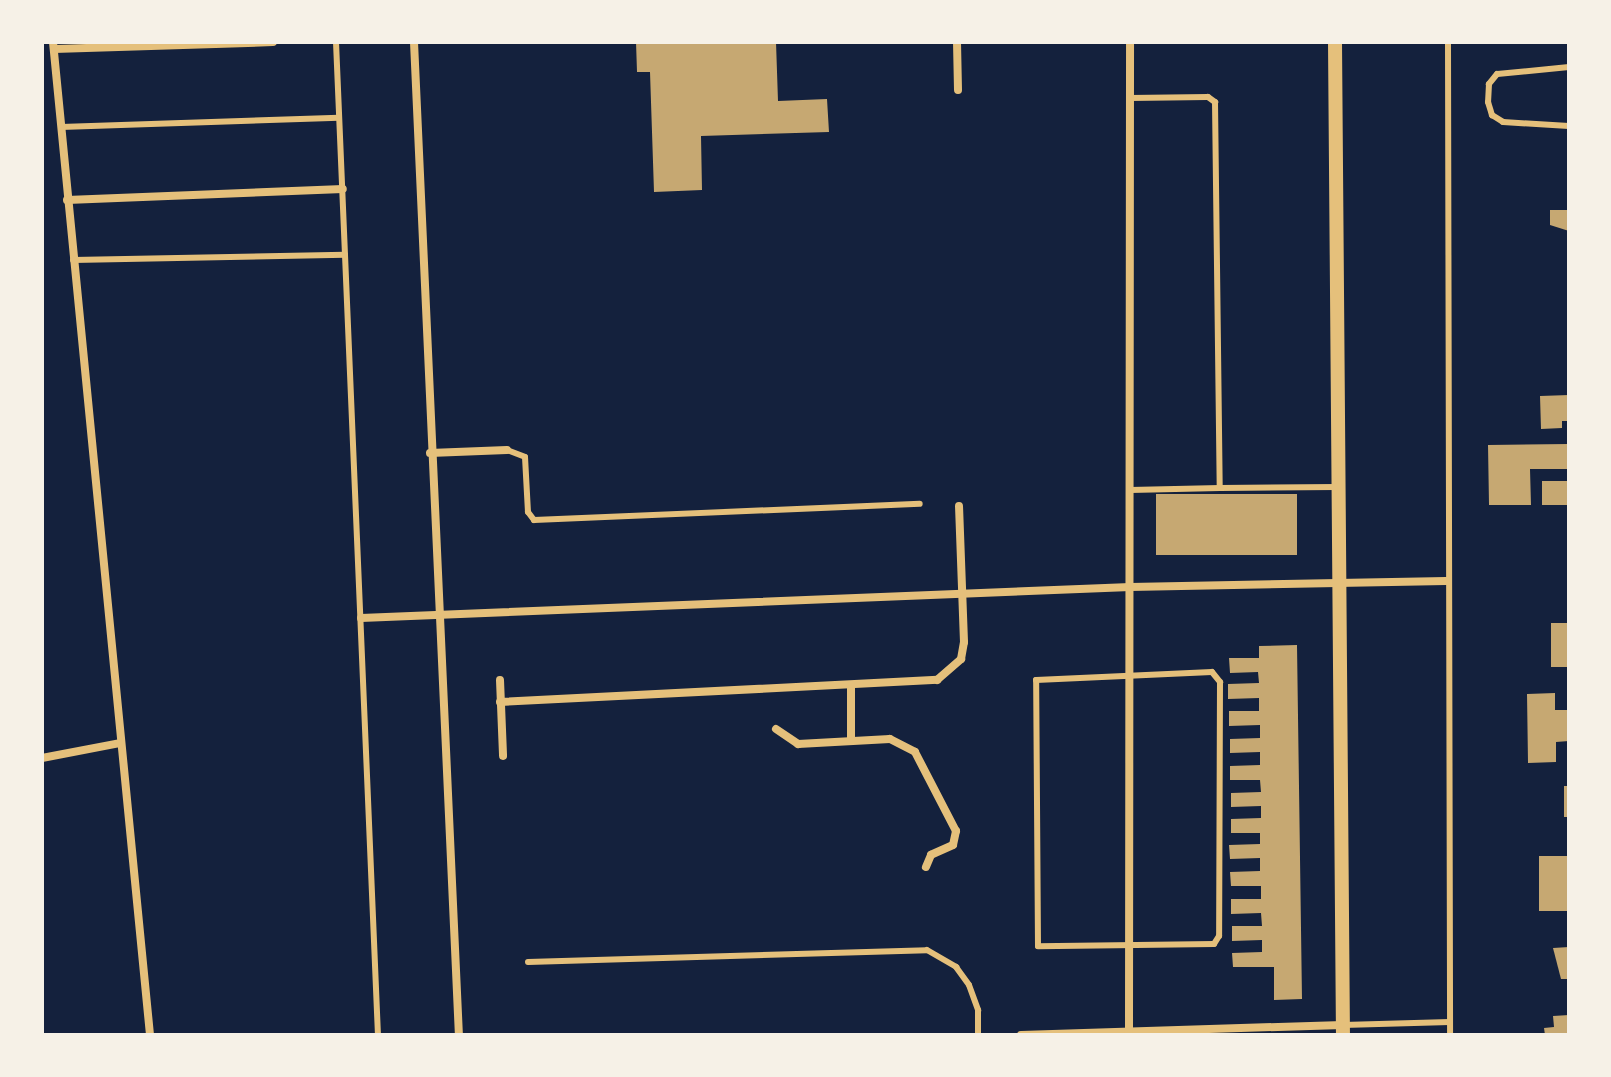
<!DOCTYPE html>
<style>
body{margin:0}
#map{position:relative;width:1611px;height:1077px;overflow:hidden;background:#14213d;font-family:"DejaVu Sans",sans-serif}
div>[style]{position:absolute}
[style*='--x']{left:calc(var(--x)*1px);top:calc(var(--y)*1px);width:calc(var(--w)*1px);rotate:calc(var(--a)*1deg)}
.building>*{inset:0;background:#c6a872;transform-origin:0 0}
.service>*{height:6px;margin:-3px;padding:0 3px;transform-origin:3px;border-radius:3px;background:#e5c07b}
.minor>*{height:8px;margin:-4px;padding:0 4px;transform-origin:4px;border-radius:4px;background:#e5c07b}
.tertiary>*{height:14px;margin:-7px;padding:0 7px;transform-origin:7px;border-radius:7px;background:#e5c07b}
span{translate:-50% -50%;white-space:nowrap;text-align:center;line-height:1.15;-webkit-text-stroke:6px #f6f1e7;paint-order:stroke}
.frame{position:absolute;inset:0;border:44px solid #f6f1e7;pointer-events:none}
</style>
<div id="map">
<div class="building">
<div style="clip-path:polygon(636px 42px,776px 42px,778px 101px,827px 99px,829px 132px,701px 136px,702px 190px,654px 192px,650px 72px,637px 72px)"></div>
<div style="clip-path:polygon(1550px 210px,1569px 210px,1569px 231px,1550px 225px)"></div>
<div style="clip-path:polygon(1569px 395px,1569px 421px,1562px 421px,1562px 428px,1541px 429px,1540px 396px)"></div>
<div style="clip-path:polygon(1569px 444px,1569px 469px,1530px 469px,1531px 505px,1489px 505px,1488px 445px)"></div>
<div style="left:1569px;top:481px;width:24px;height:27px;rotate:90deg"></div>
<div style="left:1297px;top:494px;width:61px;height:141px;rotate:90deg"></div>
<div style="left:1551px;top:623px;width:18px;height:44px"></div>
<div style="clip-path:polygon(1297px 645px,1302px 999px,1274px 1000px,1274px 967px,1233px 967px,1232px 953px,1262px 952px,1262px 940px,1232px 941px,1232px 926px,1262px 926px,1261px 913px,1231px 914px,1231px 899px,1261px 899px,1261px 886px,1231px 886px,1230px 872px,1260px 871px,1260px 858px,1230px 859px,1229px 845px,1260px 844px,1260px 833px,1231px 833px,1231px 819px,1261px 818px,1261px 806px,1231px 807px,1231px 793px,1261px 792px,1260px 780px,1230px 780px,1230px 766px,1260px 765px,1260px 752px,1230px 753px,1230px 739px,1260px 738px,1260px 725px,1229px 726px,1229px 711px,1259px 711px,1259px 698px,1228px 699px,1228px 684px,1259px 683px,1258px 672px,1230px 673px,1229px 658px,1259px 658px,1259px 646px)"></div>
<div style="clip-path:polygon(1555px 693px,1555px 710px,1569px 710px,1569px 741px,1556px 742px,1556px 762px,1528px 763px,1527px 694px)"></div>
<div style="left:1564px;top:786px;width:5px;height:31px"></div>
<div style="left:1539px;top:856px;width:30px;height:55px"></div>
<div style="clip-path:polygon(1569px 947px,1569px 979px,1561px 979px,1553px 948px)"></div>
<div style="clip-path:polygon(1569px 1015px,1569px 1035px,1545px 1035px,1544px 1028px,1554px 1027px,1553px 1016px)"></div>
</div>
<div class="service">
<div style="--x:336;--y:42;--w:994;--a:87.58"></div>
<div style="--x:1448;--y:42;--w:993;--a:89.88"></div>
<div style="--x:1569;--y:67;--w:72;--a:174.4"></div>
<div style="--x:1497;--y:74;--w:13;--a:129"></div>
<div style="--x:1489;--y:84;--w:18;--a:93"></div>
<div style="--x:1488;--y:102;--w:14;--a:73"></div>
<div style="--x:1492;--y:115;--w:13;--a:32"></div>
<div style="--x:1503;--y:122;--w:66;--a:3.5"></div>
<div style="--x:1130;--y:98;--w:78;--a:-0.7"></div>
<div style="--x:1208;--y:97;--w:9;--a:36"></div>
<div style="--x:1215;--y:102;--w:386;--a:89.3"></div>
<div style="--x:1220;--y:488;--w:90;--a:178.7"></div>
<div style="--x:61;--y:127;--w:278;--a:-1.9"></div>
<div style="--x:73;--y:260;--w:272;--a:-1.1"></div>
<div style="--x:507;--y:450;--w:19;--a:21"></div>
<div style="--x:525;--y:457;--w:55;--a:86.9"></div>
<div style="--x:528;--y:512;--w:10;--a:53"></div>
<div style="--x:534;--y:520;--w:386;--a:-2.4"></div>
<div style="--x:1220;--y:488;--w:117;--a:-0.5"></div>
<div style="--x:1212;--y:672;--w:13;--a:51"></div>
<div style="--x:1220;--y:682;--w:254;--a:90.2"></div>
<div style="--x:1219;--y:936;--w:9;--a:122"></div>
<div style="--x:1214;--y:944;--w:176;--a:179.3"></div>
<div style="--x:1038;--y:946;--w:266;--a:-90.4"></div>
<div style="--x:1036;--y:680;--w:176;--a:-2.6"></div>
<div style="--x:528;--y:962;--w:399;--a:-1.7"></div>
<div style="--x:927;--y:950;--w:34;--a:30"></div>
<div style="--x:956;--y:967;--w:22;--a:54"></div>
<div style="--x:969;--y:985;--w:27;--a:70"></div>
<div style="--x:978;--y:1010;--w:25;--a:90"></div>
<div style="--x:1343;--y:1025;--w:107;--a:-1.6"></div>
</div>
<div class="minor">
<div style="--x:53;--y:42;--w:998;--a:84.42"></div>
<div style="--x:414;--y:42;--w:994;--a:87.41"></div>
<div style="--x:957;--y:42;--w:48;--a:88.8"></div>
<div style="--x:54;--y:49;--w:219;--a:-1.8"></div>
<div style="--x:67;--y:200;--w:276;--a:-2.3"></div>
<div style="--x:430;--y:453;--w:77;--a:-2.2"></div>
<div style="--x:361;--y:618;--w:770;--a:-2.31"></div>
<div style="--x:1130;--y:587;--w:316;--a:-1.1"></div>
<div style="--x:500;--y:680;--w:76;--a:87.7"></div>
<div style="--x:851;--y:686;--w:55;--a:90"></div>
<div style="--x:500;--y:702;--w:438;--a:-2.9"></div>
<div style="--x:937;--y:680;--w:32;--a:-41"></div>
<div style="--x:961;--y:659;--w:17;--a:-80"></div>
<div style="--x:964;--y:642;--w:136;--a:-92.1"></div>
<div style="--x:776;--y:729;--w:27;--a:34"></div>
<div style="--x:798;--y:744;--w:92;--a:-3.1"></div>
<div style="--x:890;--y:739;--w:28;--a:27"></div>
<div style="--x:915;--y:752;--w:89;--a:62.6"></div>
<div style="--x:956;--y:831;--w:14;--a:102"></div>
<div style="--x:953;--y:845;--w:24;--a:156"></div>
<div style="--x:931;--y:855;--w:13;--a:113"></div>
<div style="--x:42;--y:758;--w:79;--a:-10.9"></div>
<div style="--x:1021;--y:1035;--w:322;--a:-1.8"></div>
<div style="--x:1129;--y:1035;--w:993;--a:-89.94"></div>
</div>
<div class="tertiary">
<div style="--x:1335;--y:42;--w:993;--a:89.54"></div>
</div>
<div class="frame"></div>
</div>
